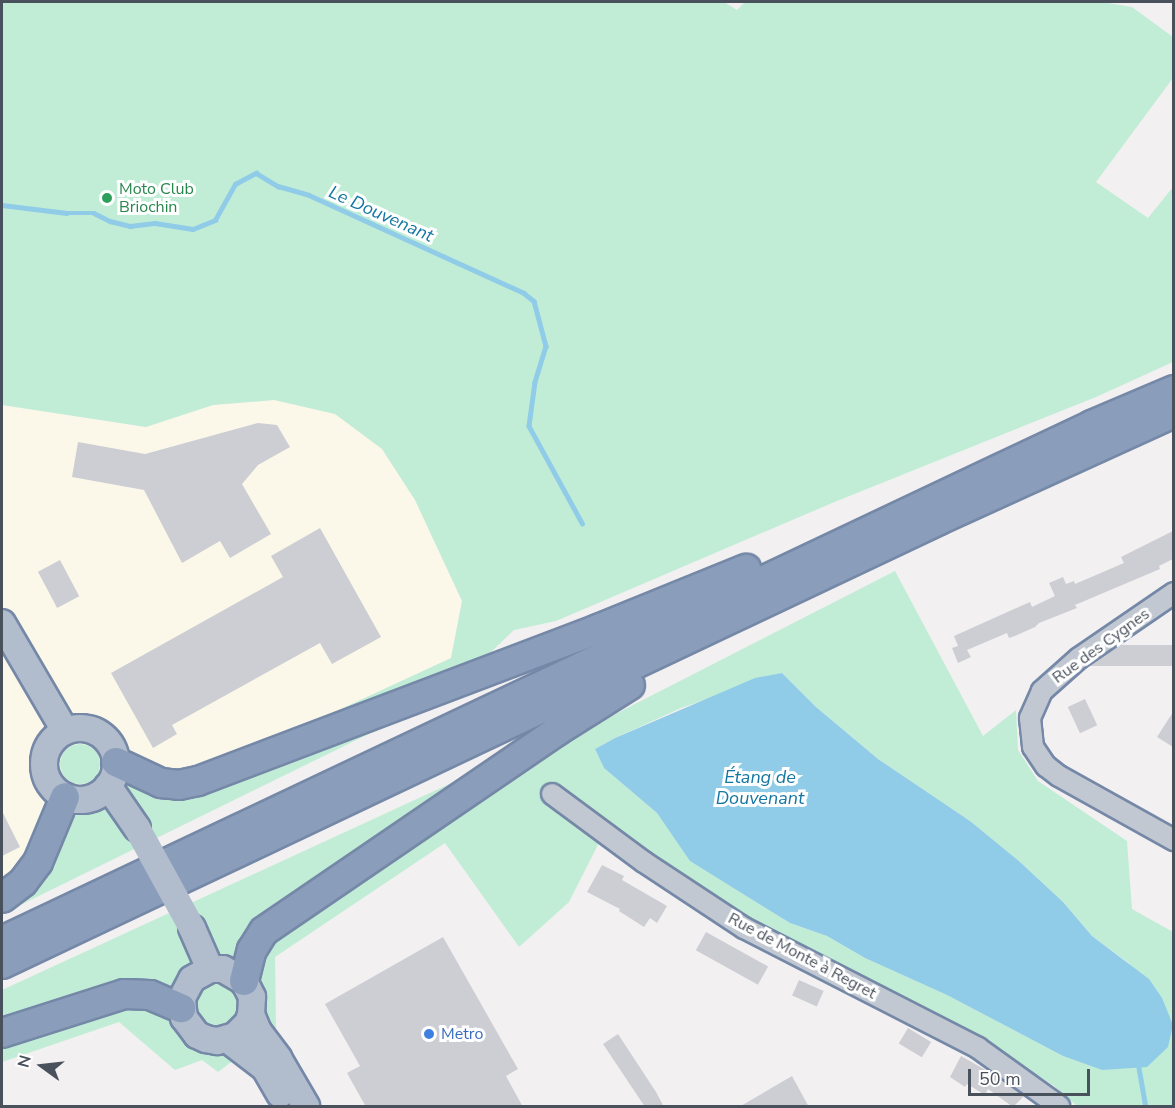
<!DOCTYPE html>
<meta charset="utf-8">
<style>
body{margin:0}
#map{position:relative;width:1175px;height:1108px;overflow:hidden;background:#f2f0f0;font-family:"Nunito Sans",sans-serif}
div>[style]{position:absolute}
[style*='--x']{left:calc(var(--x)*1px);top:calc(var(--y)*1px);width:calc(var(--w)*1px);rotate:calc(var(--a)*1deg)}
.commercial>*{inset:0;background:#fbf8ea}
.green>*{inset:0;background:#c1edd7}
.round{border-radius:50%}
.water>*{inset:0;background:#90cce7}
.stream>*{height:4.5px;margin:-2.25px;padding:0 2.25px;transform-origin:2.25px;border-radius:2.25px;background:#90cce7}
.building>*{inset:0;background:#cdced4;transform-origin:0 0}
.roads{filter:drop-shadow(2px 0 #7588a7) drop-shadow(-2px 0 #7588a7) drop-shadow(0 2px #7588a7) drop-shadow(0 -2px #7588a7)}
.minor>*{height:20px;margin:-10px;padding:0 10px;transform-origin:10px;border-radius:10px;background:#c1c8d1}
.major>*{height:26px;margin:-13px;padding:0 13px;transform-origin:13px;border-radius:13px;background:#b1bccd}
.major>.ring{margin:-13px;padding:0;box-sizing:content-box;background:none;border:26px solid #b1bccd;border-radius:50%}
.highway>*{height:28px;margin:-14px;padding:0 14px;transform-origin:14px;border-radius:14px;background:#8a9dbb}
.major-bridge>*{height:26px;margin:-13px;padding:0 13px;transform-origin:13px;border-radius:13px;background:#b1bccd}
.dots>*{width:16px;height:16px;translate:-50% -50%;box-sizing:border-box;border:3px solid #fff;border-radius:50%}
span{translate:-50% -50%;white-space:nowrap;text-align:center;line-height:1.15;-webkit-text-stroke:6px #fff;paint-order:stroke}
.leisure-label{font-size:16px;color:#27864d}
.left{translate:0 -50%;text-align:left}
.street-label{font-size:16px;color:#49515c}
.shop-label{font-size:16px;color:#366cbe}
.water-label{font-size:18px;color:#1476a3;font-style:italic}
.frame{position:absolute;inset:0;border:3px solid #49515c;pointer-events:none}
.north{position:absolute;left:12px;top:1036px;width:60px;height:60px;-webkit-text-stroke:4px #fff;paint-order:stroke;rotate:285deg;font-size:16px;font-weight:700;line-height:24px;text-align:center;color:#49515c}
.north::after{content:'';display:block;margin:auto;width:21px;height:27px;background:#49515c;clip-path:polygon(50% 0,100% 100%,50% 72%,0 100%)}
.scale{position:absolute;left:968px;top:1069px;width:122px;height:27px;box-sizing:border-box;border:3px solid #49515c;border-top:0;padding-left:8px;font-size:18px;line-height:21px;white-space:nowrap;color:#49515c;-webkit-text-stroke:4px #fff;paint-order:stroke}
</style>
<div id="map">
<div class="commercial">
<div style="clip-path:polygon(275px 400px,335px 414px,382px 449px,415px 500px,462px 601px,451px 658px,233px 759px,2px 886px,2px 405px,146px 427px,213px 405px)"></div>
</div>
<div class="green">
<div style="clip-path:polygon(2px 2px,724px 2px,737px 10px,745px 2px,1102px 2px,1132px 7px,1173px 37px,1173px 78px,1096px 182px,1148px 218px,1173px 187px,1173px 362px,1096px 397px,832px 503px,556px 621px,514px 630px,444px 697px,2px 914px,2px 886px,62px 825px,128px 781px,172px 794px,233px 759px,451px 658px,462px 601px,415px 500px,382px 449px,335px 414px,274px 400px,213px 405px,146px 427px,2px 405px)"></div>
<div style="clip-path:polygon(evenodd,895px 571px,983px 736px,1016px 710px,1018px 750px,1038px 781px,1127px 841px,1132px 909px,1173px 932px,1173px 1106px,1077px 1106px,1053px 1085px,975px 1036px,728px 907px,608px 825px,569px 902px,519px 947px,445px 843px,275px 957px,276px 1028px,218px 1072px,202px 1060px,175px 1070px,119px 1022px,2px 1062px,2px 990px,458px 780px,592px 726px,895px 571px,782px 673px,816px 707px,878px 759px,970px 821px,1020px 862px,1063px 902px,1092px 936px,1130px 964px,1102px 1070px,1063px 1056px,947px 995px,865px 958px,827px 936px,790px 923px,691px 861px,657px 813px,604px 768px,595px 749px,615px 738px,681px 708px,782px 673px)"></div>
<div class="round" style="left:60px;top:744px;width:40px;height:40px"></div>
</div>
<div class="water">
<div style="clip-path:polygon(782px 673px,816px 707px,878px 759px,970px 821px,1020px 862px,1063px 902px,1092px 936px,1149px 979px,1162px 998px,1173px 1025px,1168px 1047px,1147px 1067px,1102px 1070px,1063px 1056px,947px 995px,865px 958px,827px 936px,790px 923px,690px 861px,657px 813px,604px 768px,595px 749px,615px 738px,755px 678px)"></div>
</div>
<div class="stream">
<div style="--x:2;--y:205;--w:65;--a:7"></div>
<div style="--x:67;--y:213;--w:27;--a:0"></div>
<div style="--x:94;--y:213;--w:18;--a:27"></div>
<div style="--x:110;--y:221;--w:21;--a:14"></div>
<div style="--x:130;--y:226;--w:25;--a:-7"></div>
<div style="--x:155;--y:223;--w:38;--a:9"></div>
<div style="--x:193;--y:229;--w:24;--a:-22"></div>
<div style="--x:215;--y:220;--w:41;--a:-60.9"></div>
<div style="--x:235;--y:184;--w:24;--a:-28"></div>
<div style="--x:256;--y:173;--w:26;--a:31"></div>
<div style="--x:278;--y:186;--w:32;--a:16"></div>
<div style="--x:309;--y:195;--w:236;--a:24.5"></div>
<div style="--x:524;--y:293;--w:13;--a:39"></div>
<div style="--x:534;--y:301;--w:47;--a:75.1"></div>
<div style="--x:546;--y:346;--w:38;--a:107"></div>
<div style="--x:535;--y:382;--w:44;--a:97.8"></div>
<div style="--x:529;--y:426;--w:111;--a:61.3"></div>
<div style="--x:1139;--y:1068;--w:39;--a:80"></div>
</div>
<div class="building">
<div style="clip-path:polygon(258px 423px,277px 425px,290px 447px,258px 465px,242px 484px,271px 534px,230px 558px,220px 541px,182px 563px,144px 490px,72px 477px,78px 442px,145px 454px)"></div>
<div style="clip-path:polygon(320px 528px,381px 637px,332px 664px,320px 643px,172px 725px,177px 734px,153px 748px,111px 673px,283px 577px,271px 556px)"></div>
<div style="clip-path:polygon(1173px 531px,1173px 559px,1159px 566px,1160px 569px,1075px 605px,1077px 608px,1039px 623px,1035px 627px,1015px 636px,1009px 638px,1007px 633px,967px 650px,971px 657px,958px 663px,952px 648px,958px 646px,954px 636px,1030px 602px,1032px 607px,1055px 596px,1049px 583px,1063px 577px,1066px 584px,1074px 581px,1075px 584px,1124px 563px,1121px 557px)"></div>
<div style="left:60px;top:560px;width:41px;height:25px;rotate:62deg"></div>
<div style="left:1173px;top:645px;width:21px;height:83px;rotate:90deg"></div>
<div style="left:1085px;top:699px;width:29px;height:19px;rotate:65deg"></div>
<div style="clip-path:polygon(1173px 712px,1173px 747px,1157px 737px)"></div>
<div style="clip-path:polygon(2px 811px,20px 847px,2px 856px)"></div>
<div style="clip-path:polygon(602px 865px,624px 876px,622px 880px,667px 906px,657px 923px,650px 918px,644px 927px,619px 911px,620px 909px,587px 892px)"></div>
<div style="left:706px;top:932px;width:71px;height:21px;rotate:29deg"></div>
<div style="clip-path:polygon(443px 937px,518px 1069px,506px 1076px,523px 1107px,366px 1107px,347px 1073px,360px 1066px,325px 1004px)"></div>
<div style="left:799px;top:980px;width:27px;height:17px;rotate:24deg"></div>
<div style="left:908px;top:1028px;width:27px;height:18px;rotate:31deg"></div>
<div style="clip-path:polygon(618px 1034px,656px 1092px,664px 1107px,645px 1107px,603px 1044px)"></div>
<div style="clip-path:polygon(961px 1056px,998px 1077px,1024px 1096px,1013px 1107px,988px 1089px,985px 1095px,967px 1084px,965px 1087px,950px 1077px)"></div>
<div style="clip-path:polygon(792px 1076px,809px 1107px,739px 1107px)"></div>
</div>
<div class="roads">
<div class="minor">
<div style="--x:1174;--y:593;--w:115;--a:145.6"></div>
<div style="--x:1079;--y:658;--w:50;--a:138.3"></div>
<div style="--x:1042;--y:691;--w:30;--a:114"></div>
<div style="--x:1030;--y:718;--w:29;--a:84"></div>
<div style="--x:1033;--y:747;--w:23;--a:56"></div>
<div style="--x:1046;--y:766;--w:16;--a:38"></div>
<div style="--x:1059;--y:776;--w:132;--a:29.1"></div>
<div style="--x:552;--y:794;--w:114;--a:36.5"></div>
<div style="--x:644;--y:862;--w:120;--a:33.4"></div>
<div style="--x:744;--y:928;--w:263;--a:27.1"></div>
<div style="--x:978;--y:1048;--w:100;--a:35.6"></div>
</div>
<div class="major">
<div style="--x:2;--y:623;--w:125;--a:59.7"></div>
<div class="ring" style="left:44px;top:728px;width:46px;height:46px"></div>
<div style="--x:108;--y:786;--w:51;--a:55.4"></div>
<div style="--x:192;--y:928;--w:45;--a:66.3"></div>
<div style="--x:251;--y:1014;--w:9;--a:108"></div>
<div style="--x:248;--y:1023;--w:18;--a:135"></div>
<div style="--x:235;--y:1036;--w:19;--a:164"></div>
<div style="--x:217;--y:1041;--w:11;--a:-170"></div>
<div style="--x:206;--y:1039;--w:10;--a:-156"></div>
<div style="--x:197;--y:1035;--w:21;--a:-127"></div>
<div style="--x:184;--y:1018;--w:20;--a:-96"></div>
<div style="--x:182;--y:998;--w:21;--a:-62"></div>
<div style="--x:192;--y:979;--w:21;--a:-29"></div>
<div style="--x:210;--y:969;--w:13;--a:0"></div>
<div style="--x:223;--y:969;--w:24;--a:30"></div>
<div style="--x:244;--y:981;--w:18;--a:63"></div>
<div style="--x:252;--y:997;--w:17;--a:93"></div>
<div style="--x:251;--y:1014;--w:18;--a:68"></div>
<div style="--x:258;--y:1031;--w:34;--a:53"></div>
<div style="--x:278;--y:1058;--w:56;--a:59.7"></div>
<div style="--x:227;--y:1039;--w:48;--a:37.3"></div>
<div style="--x:265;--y:1068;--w:30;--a:60"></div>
</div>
<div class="highway">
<div style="--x:116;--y:762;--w:50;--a:25"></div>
<div style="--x:161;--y:783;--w:18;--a:6"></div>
<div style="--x:179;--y:785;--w:19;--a:-12"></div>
<div style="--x:198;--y:781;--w:428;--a:-20.8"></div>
<div style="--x:598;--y:629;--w:160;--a:-22.1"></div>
<div style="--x:2;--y:898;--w:26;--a:-37"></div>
<div style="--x:23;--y:882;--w:25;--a:-53"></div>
<div style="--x:38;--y:862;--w:70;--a:-67.4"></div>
<div style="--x:2;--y:941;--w:1206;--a:-25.33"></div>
<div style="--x:1092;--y:425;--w:89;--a:-23.1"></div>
<div style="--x:2;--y:964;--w:1037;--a:-25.35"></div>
<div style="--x:939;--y:520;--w:258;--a:-24.5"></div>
<div style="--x:244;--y:981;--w:32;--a:-76"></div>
<div style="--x:252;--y:950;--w:22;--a:-58"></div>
<div style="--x:264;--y:931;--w:355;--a:-34.3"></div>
<div style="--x:557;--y:731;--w:86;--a:-32.2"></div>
<div style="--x:2;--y:1033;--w:128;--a:-17.7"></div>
<div style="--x:124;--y:994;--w:26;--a:2"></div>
<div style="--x:150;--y:995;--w:34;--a:23"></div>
</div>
</div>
<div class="major-bridge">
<div style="--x:137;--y:828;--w:114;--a:61.2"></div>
</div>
<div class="dots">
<div style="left:107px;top:198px;background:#2e9e5b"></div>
<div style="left:429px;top:1034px;background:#3f7fe0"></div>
</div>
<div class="leisure-label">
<span class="left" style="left:119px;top:198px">Moto Club<br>Briochin</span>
</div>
<div class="street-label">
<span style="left:1101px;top:646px;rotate:-36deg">Rue des Cygnes</span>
<span style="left:802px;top:956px;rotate:28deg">Rue de Monte à Regret</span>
</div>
<div class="shop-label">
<span class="left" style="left:441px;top:1034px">Metro</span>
</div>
<div class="water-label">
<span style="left:381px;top:214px;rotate:24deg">Le Douvenant</span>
<span style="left:760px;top:788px">Étang de<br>Douvenant</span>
</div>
<div class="frame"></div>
<div class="north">N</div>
<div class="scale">50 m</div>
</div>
